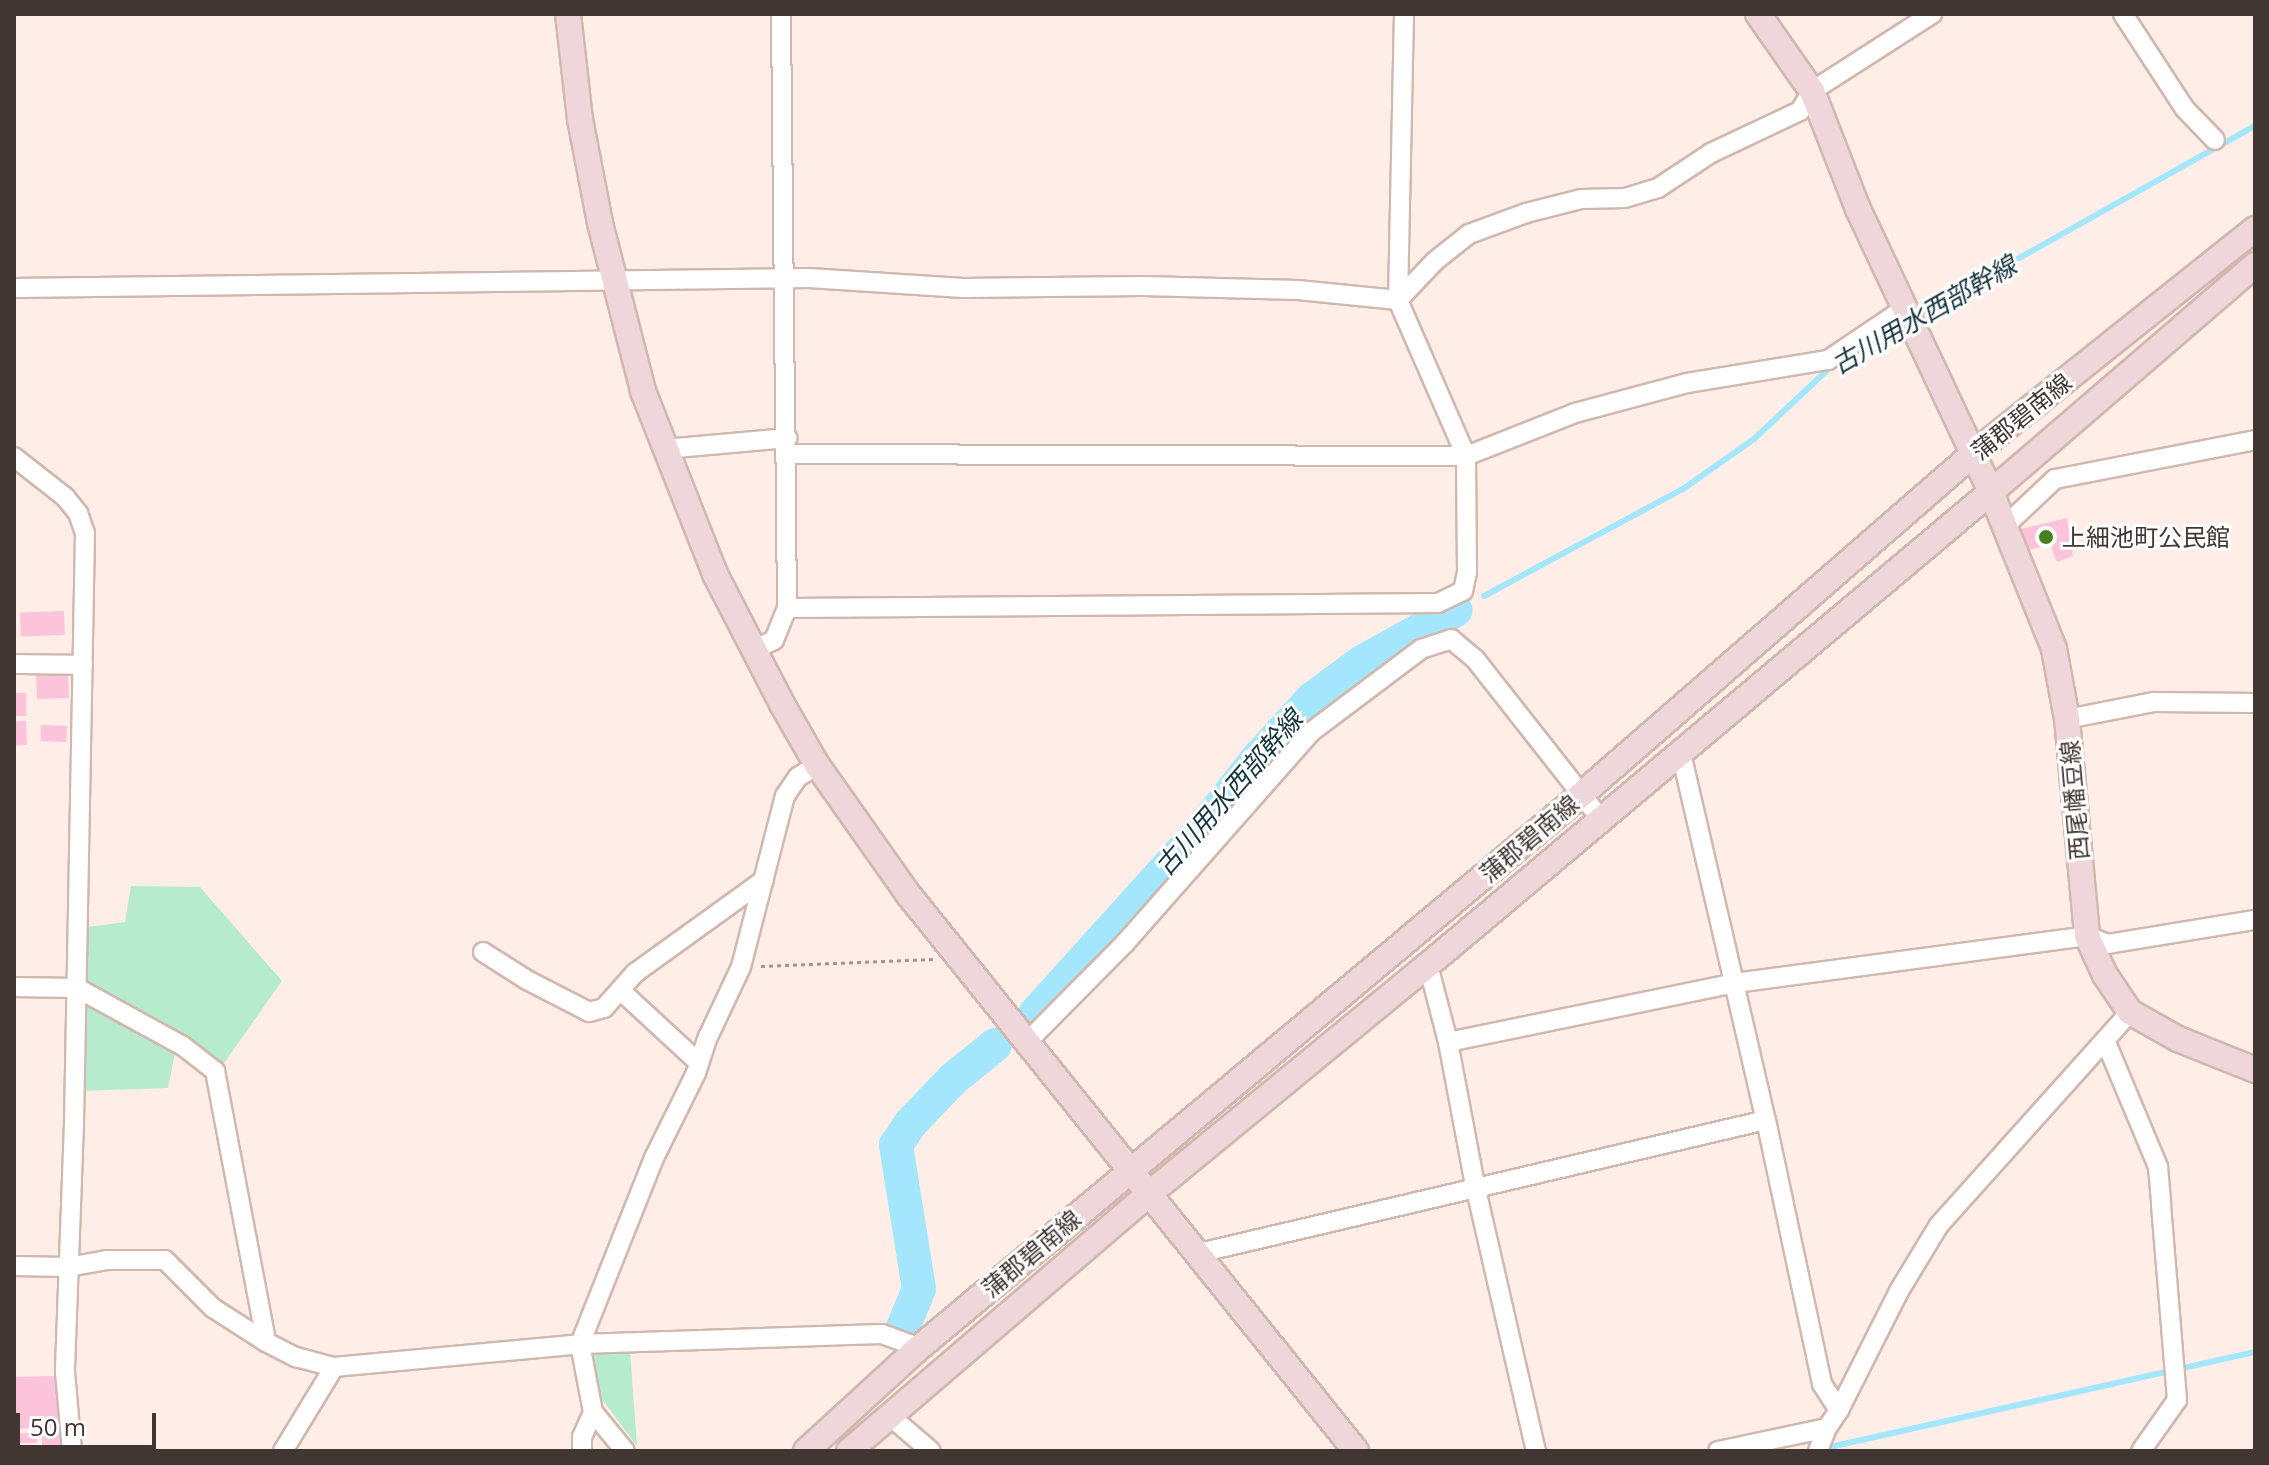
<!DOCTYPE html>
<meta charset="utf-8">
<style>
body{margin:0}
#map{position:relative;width:2269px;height:1465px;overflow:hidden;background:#ffeee8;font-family:"Open Sans","Noto Sans JP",sans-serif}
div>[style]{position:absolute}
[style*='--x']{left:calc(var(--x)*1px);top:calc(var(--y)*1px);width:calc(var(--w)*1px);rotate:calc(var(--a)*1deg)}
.green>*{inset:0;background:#b6ebcd}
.stream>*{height:6px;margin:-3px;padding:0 3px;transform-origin:3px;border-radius:3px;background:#a4e6fb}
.river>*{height:34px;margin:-17px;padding:0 17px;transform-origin:17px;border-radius:17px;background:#a4e6fb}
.building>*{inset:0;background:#fdc3db;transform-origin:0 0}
.path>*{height:3px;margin-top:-1.5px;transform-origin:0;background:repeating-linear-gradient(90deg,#a49691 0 4px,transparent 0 8px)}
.roads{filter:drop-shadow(2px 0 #d1b8ae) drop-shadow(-2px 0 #d1b8ae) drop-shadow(0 2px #d1b8ae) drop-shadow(0 -2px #d1b8ae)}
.street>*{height:18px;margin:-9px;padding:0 9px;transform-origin:9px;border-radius:9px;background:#fff}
.secondary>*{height:24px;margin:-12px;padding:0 12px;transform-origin:12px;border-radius:12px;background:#efd6da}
.dots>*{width:22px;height:22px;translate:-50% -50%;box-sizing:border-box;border:4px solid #fff;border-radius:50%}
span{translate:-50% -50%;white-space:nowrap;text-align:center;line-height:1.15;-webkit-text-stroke:6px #fff;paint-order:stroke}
.street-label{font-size:24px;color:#413632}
.poi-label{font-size:24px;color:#413632}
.left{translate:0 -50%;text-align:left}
.water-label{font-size:26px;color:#14343d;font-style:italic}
.frame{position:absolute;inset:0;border:16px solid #413632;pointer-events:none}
.scale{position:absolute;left:16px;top:1413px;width:140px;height:36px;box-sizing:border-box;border:4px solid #413632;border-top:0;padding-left:10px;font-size:24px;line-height:28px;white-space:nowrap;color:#413632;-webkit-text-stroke:6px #fff;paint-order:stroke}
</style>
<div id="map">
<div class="green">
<div style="clip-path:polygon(131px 886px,200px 887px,282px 981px,222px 1066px,88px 984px,87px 927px,125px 922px)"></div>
<div style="clip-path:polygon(81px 997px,176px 1048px,168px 1088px,82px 1091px)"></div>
<div style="clip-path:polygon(588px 1351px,630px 1351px,637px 1446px,592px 1386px)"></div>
</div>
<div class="stream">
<div style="--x:1916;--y:316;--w:389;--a:-29.3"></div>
<div style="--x:1874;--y:339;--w:37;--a:-29"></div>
<div style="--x:1484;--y:596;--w:226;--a:-28.3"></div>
<div style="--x:1683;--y:489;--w:87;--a:-35.2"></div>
<div style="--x:1754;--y:439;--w:110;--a:-43.2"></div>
<div style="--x:1821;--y:1449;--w:445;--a:-12.6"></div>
</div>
<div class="river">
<div style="--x:1035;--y:1014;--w:249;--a:-47.9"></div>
<div style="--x:1202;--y:829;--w:90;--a:-51.7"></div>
<div style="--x:1258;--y:758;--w:80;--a:-47.5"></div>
<div style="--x:1312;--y:699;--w:62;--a:-36.5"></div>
<div style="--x:1362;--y:662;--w:107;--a:-29"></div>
<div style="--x:902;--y:1330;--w:44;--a:-67.5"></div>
<div style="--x:919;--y:1289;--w:146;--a:-99.1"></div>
<div style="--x:896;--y:1145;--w:25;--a:-56"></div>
<div style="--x:910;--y:1124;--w:62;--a:-46.3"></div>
<div style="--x:953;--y:1079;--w:54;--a:-39"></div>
</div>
<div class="building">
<div style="clip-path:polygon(2067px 518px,2073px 556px,2057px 562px,2050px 545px,2024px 551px,2020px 529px)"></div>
<div style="left:64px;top:611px;width:24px;height:44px;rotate:88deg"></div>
<div style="left:68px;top:673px;width:25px;height:32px;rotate:88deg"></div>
<div style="left:14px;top:693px;width:12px;height:23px"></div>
<div style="left:26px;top:721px;width:24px;height:12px;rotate:88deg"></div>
<div style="left:41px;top:725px;width:26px;height:16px;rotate:2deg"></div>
<div style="left:57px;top:1376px;width:52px;height:43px;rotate:89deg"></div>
<div style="left:42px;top:1432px;width:21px;height:19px"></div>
<div style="left:14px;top:1433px;width:23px;height:10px"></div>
</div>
<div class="path">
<div style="--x:761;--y:966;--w:172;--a:-2.3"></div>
</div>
<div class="roads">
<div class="street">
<div style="--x:2123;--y:14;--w:113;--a:56.9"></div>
<div style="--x:2185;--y:109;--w:43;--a:45.9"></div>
<div style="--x:14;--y:288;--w:795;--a:-0.72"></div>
<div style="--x:809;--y:278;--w:154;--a:3.7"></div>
<div style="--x:963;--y:288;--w:180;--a:-0.6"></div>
<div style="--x:1143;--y:286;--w:155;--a:1.5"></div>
<div style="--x:1298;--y:290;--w:100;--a:5.7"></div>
<div style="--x:1398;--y:300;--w:54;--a:-46.5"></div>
<div style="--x:1435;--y:261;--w:43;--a:-38.5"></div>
<div style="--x:1469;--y:234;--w:61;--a:-20.2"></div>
<div style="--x:1526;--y:213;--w:57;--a:-14.3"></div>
<div style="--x:1581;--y:199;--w:44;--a:-1.3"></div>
<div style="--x:1625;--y:198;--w:34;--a:-17"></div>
<div style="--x:1658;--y:188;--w:64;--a:-33.4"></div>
<div style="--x:1711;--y:153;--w:98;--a:-25.3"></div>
<div style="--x:1800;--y:111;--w:23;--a:-59"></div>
<div style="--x:1812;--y:91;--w:143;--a:-32.7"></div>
<div style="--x:665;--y:449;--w:123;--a:-5.1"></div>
<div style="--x:788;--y:454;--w:678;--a:0.17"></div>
<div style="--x:1466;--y:456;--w:117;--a:-21.5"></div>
<div style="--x:1575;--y:413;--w:116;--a:-15"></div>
<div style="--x:1687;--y:383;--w:143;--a:-9.3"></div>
<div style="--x:1828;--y:360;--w:93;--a:-34"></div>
<div style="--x:14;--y:457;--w:65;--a:38.1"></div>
<div style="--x:65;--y:497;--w:21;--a:51"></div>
<div style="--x:78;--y:513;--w:21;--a:71"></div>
<div style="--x:85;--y:533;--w:590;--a:91.07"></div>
<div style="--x:74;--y:1123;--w:249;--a:92.1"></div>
<div style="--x:65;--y:1372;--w:79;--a:84.9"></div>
<div style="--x:2004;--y:527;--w:70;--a:-43.3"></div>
<div style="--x:2055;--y:479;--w:204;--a:-11"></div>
<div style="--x:787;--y:608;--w:651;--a:-0.44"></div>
<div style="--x:1438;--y:603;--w:28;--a:-26"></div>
<div style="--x:1463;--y:591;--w:19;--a:-78"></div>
<div style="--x:1467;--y:572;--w:116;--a:-90.5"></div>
<div style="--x:1466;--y:456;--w:170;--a:-113.6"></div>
<div style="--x:1398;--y:300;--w:286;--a:-88.8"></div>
<div style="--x:755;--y:649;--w:21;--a:-25"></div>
<div style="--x:774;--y:640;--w:35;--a:-68"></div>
<div style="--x:787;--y:608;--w:594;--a:-90.58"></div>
<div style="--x:14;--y:664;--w:69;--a:0.8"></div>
<div style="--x:2067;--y:719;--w:89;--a:-11.1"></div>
<div style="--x:2154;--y:702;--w:101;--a:0.6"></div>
<div style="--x:1681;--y:753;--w:377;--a:77"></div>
<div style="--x:1766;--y:1120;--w:270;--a:78"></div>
<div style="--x:1822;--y:1384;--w:31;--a:57"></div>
<div style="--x:483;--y:952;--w:52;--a:32.5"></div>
<div style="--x:527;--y:980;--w:70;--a:27.3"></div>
<div style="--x:589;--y:1012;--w:16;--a:-15"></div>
<div style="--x:604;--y:1008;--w:47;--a:-48.5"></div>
<div style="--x:635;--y:973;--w:159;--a:-35.8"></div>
<div style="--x:1428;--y:965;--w:80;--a:75.4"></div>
<div style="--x:1448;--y:1042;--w:146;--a:79.3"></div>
<div style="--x:1475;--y:1185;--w:273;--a:77.1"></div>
<div style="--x:14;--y:987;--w:63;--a:0.9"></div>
<div style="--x:77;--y:988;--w:121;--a:28.7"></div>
<div style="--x:183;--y:1046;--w:41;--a:38"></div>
<div style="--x:215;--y:1071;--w:276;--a:79.3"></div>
<div style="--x:620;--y:990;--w:108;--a:42.7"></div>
<div style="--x:2105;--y:1040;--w:138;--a:67.3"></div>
<div style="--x:2158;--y:1167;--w:38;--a:85"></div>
<div style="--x:2161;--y:1205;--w:196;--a:85.3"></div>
<div style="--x:2177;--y:1400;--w:62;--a:125.2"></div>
<div style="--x:1027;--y:1042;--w:139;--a:-45.3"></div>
<div style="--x:1125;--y:943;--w:281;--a:-48.6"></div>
<div style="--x:1311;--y:732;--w:138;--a:-37"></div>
<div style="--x:1421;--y:649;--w:32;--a:-18"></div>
<div style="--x:1451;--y:639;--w:31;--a:40"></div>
<div style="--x:1475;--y:659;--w:202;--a:51.8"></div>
<div style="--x:1448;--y:1042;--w:293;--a:-11.6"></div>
<div style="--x:1735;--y:983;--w:355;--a:-7.6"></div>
<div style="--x:2087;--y:936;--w:22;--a:21"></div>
<div style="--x:2108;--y:944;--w:149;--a:-9.3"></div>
<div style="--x:1199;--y:1253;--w:582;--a:-13.2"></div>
<div style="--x:14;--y:1266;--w:54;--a:1.1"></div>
<div style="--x:68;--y:1267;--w:39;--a:-10"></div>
<div style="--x:106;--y:1260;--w:59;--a:0"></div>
<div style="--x:165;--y:1260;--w:68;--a:45"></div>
<div style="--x:213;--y:1308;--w:63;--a:32.7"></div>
<div style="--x:266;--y:1342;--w:34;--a:27"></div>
<div style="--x:296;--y:1357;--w:39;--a:15"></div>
<div style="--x:334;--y:1367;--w:247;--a:-5.3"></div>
<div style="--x:580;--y:1344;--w:302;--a:-1.9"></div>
<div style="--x:882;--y:1334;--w:30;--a:20"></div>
<div style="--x:910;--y:1344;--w:9;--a:63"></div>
<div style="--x:593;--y:1412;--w:50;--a:50.6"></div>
<div style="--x:891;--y:1417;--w:52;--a:40.4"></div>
<div style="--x:283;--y:1451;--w:98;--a:-58.7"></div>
<div style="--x:582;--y:1451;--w:14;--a:-90"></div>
<div style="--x:582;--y:1437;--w:27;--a:-66"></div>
<div style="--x:593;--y:1412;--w:69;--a:-100.8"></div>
<div style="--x:580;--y:1344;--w:200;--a:-68.3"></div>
<div style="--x:654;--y:1158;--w:95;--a:-63.7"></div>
<div style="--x:696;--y:1073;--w:38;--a:-72"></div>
<div style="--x:708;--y:1037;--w:77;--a:-64.8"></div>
<div style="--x:741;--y:967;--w:177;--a:-75.6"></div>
<div style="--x:785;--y:796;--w:23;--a:-56"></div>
<div style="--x:798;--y:777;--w:22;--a:-32"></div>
<div style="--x:1718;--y:1451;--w:111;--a:-11.9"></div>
<div style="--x:1818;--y:1451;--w:25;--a:-69"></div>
<div style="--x:1827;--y:1428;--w:22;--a:-56"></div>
<div style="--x:1839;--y:1410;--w:133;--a:-63.2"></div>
<div style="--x:1899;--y:1291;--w:77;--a:-58.8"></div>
<div style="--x:1939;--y:1225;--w:286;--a:-48.1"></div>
</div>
<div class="secondary">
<div style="--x:568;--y:14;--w:106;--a:83.5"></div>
<div style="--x:580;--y:119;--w:106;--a:79.1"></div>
<div style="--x:600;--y:223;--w:173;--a:75.6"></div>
<div style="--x:643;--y:391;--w:197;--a:68.5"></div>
<div style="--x:715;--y:574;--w:146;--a:62.7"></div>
<div style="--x:782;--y:704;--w:70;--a:60.2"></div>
<div style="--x:817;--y:765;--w:158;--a:54.8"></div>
<div style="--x:908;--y:894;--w:715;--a:51.19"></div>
<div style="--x:1758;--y:14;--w:94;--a:55"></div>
<div style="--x:1812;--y:91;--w:127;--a:68.7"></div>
<div style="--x:1858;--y:209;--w:313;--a:64.8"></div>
<div style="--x:1991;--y:492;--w:169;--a:68.1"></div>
<div style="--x:2054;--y:649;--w:71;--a:79.5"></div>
<div style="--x:2067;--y:719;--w:218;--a:84.7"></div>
<div style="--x:2087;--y:936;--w:43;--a:65.2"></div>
<div style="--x:2105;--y:975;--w:45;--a:56"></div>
<div style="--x:2130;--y:1012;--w:55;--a:29.4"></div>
<div style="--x:2178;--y:1039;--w:83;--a:21.9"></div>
<div style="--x:806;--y:1451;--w:147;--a:-42.5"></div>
<div style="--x:914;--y:1352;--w:870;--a:-39.87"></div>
<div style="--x:1582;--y:794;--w:518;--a:-41.01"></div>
<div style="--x:1973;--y:454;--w:361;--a:-38.6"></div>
<div style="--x:849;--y:1451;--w:395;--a:-40.6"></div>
<div style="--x:1149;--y:1194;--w:361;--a:-39.4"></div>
<div style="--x:1428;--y:965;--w:735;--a:-40.04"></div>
<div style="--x:1991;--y:492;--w:348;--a:-40.7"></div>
</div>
</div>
<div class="dots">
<div style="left:2046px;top:537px;background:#45811d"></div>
</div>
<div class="street-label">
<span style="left:2021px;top:416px;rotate:-39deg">蒲郡碧南線</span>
<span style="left:2074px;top:800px;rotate:-95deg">西尾幡豆線</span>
<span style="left:1529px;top:838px;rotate:-40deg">蒲郡碧南線</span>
<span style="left:1031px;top:1253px;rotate:-40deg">蒲郡碧南線</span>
</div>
<div class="poi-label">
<span class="left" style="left:2062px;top:537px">上細池町公民館</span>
</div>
<div class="water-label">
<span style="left:1924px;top:315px;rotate:-30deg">古川用水西部幹線</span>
<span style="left:1229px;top:793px;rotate:-49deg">古川用水西部幹線</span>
</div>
<div class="frame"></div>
<div class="scale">50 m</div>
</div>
